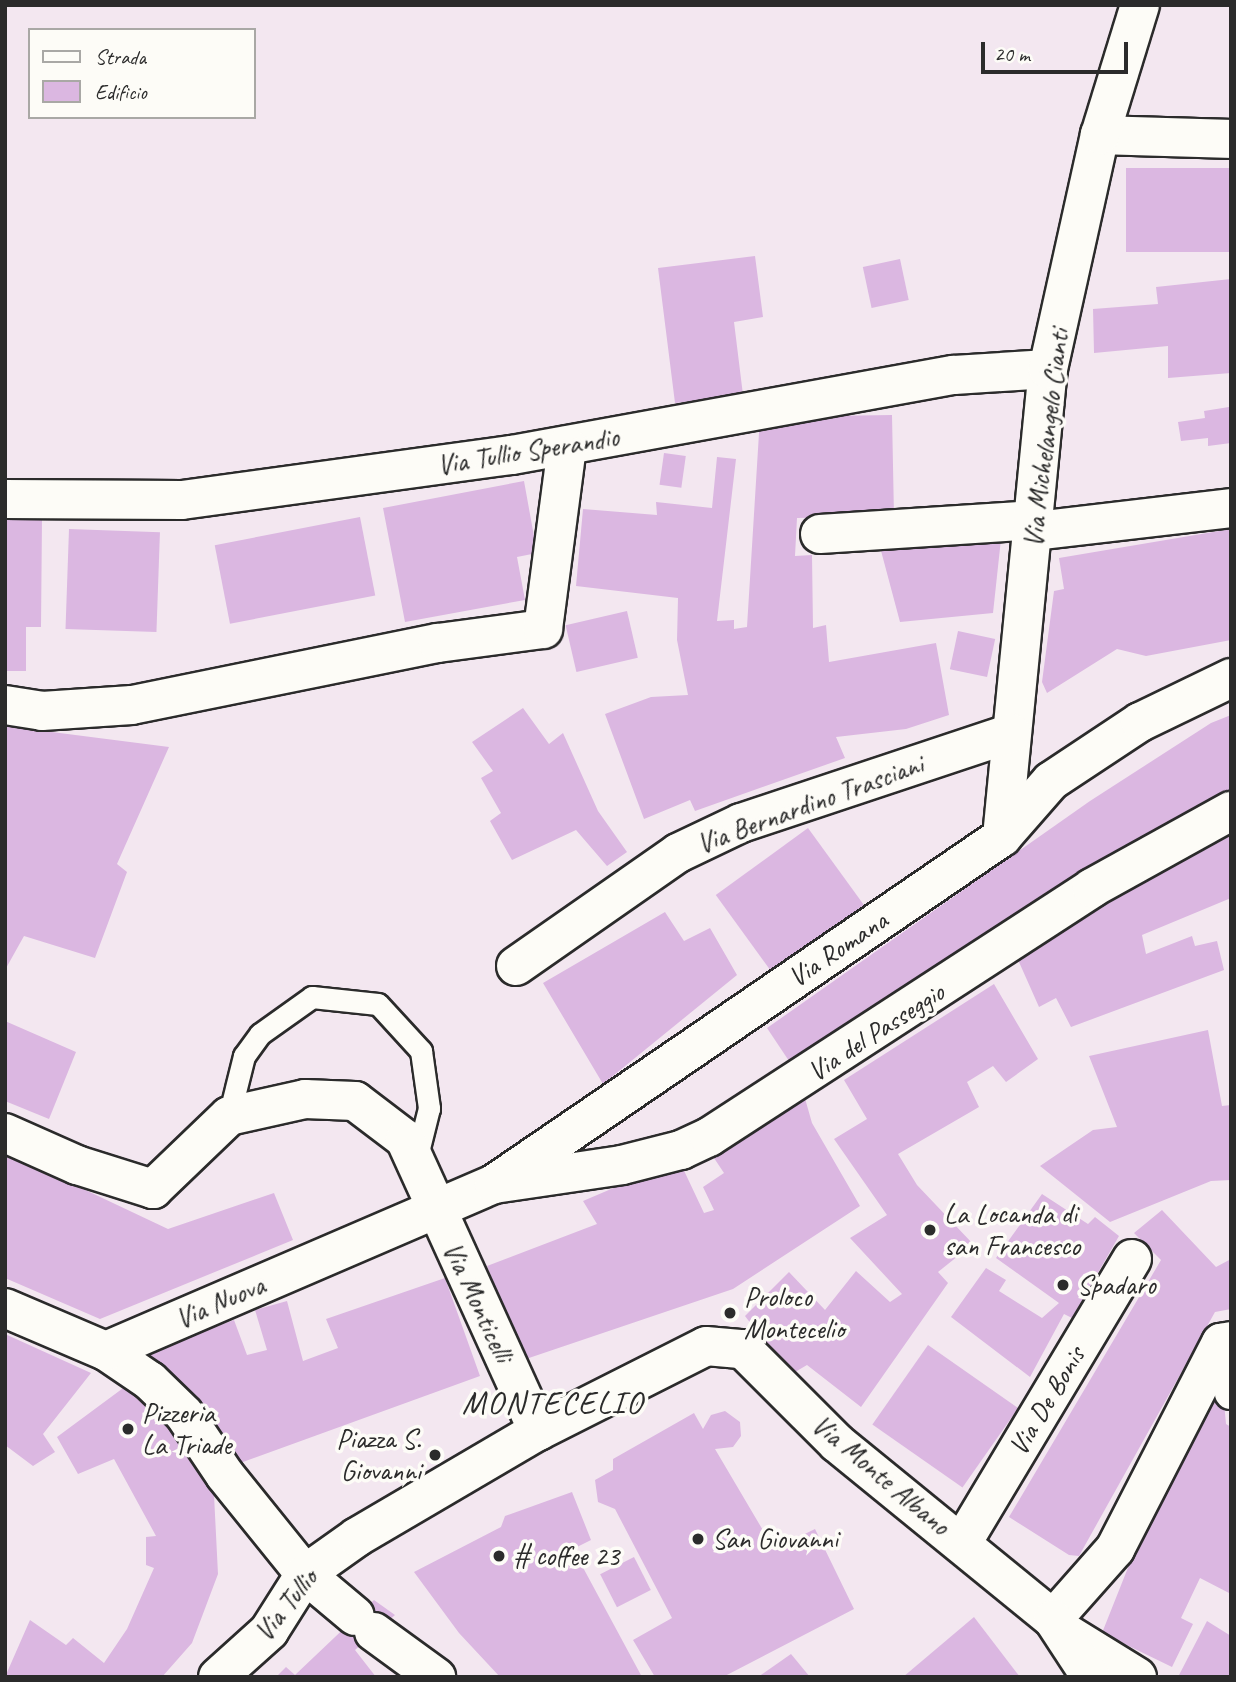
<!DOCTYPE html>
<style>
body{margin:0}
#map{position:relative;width:1236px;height:1682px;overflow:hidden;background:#f3e7f0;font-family:Caveat,sans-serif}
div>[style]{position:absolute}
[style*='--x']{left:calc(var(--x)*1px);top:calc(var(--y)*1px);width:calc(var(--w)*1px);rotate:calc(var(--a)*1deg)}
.building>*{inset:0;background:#dbb7e1;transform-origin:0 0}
.roads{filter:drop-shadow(2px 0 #2b2b2b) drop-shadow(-2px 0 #2b2b2b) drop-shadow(0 2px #2b2b2b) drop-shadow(0 -2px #2b2b2b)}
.service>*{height:21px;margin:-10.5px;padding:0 10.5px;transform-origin:10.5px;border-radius:10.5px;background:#fdfcf7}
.pedestrian>*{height:32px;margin:-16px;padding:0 16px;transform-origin:16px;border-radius:16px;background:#fdfcf7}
.minor>*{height:38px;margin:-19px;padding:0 19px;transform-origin:19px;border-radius:19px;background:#fdfcf7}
.tertiary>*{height:38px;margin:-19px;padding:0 19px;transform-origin:19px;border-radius:19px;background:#fdfcf7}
.dots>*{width:19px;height:19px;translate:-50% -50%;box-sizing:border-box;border:4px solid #fdfcf7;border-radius:50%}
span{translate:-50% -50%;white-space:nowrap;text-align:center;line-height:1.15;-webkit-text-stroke:7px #fdfcf7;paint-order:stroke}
.street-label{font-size:28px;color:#2b2b2b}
.poi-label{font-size:28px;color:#2b2b2b}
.left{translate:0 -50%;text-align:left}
.right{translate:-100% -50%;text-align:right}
.quarter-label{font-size:32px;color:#2b2b2b;letter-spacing:2px}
.frame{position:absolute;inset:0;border:7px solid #2b2b2b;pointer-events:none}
.legend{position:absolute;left:28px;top:28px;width:228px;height:91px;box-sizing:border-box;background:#fdfcf7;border:2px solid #a9a8a5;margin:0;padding:9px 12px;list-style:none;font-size:21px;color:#2b2b2b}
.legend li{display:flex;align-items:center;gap:14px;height:35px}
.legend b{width:35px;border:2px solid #a9a8a5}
.scale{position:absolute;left:981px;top:42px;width:147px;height:32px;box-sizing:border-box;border:4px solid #2b2b2b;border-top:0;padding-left:9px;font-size:21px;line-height:24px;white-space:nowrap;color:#2b2b2b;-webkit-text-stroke:5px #fdfcf7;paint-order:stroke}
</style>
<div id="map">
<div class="building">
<div style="left:1231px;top:168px;width:84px;height:105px;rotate:90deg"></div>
<div style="clip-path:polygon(755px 256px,763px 317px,734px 322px,743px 395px,675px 403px,658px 268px)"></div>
<div style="left:900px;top:259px;width:42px;height:38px;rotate:78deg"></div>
<div style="clip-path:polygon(1231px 279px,1231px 373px,1168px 378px,1168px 346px,1094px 353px,1093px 309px,1158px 304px,1156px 287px)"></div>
<div style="clip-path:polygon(1229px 407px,1231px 443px,1208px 446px,1208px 438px,1181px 441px,1178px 422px,1205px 418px,1204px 411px)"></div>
<div style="clip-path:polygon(892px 415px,894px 516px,797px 518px,795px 556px,812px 555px,813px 628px,826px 625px,829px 662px,936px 643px,949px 715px,906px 729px,836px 737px,845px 758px,695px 811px,690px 800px,644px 819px,605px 714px,651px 697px,688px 695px,677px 640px,678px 598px,576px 586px,583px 509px,657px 515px,656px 502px,712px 508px,717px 457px,736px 459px,717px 621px,734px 620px,734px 629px,747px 627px,760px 417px)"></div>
<div style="left:664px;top:453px;width:22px;height:32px;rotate:8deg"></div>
<div style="clip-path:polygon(524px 481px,537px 553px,517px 557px,525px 600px,405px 622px,383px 508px)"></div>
<div style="left:360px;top:517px;width:80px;height:148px;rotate:79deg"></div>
<div style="clip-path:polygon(5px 518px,42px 519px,41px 627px,26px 627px,26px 671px,5px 671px)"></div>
<div style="left:69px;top:529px;width:91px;height:100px;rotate:2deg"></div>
<div style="clip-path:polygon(1231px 529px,1231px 640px,1146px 656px,1117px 649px,1047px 693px,1042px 682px,1054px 591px,1064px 589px,1059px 558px)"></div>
<div style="clip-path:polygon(1001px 539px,993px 613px,900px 622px,880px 547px)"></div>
<div style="left:627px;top:611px;width:48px;height:63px;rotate:77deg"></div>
<div style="left:958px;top:631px;width:38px;height:39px;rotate:12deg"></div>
<div style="clip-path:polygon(523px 708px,549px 744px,563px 733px,598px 811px,627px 852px,607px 866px,576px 830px,512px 860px,490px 821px,501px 813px,481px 778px,493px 771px,472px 742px)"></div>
<div style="clip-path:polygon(1231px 715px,1231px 799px,791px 1064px,767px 1028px,1090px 801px,1211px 723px)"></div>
<div style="clip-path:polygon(5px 726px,169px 747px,117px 864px,127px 872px,95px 958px,24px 936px,5px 970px)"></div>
<div style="clip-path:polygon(1231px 826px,1231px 898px,1142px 935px,1146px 954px,1192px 936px,1195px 946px,1217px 941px,1224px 970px,1071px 1027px,1056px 998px,1039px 1007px,1015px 953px)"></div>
<div style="left:808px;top:828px;width:101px;height:114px;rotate:54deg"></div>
<div style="clip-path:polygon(665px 912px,684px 941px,710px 928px,737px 975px,603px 1084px,543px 983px)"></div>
<div style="clip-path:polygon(994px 984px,1038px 1059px,1006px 1082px,993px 1066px,967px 1082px,979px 1107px,898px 1154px,917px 1185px,973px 1244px,938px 1272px,948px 1283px,861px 1407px,807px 1365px,790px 1375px,745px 1316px,789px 1272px,825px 1310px,856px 1271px,890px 1302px,902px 1294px,850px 1238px,887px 1215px,834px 1139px,867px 1119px,844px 1080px)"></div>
<div style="clip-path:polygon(5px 1021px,76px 1052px,49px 1119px,5px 1101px)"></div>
<div style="clip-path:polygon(1208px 1030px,1222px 1106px,1231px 1105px,1231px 1180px,1211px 1181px,1110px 1222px,1040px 1166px,1093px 1130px,1117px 1127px,1089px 1056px)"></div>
<div style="clip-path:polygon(804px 1095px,812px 1123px,860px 1206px,733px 1289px,523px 1360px,487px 1266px,597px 1224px,583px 1201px,679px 1160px,704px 1213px,714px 1210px,703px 1187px,724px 1173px,708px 1149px)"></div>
<div style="clip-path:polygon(5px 1152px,168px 1229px,274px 1193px,293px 1240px,100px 1319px,5px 1278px)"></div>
<div style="clip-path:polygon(1042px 1194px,1088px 1224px,1095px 1217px,1119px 1236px,1072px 1318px,1064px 1314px,1030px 1377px,951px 1317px,986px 1268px,1006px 1280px,999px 1291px,1042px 1318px,1059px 1303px,996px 1258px)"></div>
<div style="clip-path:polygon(1162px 1210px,1216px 1267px,1231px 1259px,1231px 1309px,1215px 1312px,1079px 1556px,1069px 1555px,1009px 1517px,1161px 1260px,1134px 1233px)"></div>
<div style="clip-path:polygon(445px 1278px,480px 1376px,229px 1467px,148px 1352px,234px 1320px,247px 1355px,267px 1350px,255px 1310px,287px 1301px,303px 1361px,338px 1348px,326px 1319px)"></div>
<div style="clip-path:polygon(5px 1334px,91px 1373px,43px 1434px,55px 1452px,33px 1466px,5px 1445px)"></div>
<div style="left:928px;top:1345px;width:110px;height:97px;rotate:35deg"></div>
<div style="clip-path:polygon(130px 1383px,183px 1421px,213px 1475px,218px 1574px,192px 1643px,162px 1677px,5px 1677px,30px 1620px,66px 1645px,73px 1638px,104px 1663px,127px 1629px,154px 1568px,146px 1565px,146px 1537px,156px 1536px,114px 1459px,78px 1474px,57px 1437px)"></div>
<div style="clip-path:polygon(1216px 1389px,1223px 1392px,1226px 1424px,1231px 1427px,1231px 1594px,1200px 1578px,1181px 1618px,1193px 1624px,1172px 1667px,1102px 1633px,1137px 1545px)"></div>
<div style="clip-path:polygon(725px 1411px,740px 1422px,741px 1436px,733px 1447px,715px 1449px,774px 1549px,815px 1529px,854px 1609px,723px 1677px,655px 1677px,633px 1640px,672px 1618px,615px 1509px,598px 1502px,595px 1480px,613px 1470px,613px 1459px,694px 1413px,703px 1429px,711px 1415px)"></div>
<div style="clip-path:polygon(572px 1492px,591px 1540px,573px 1549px,642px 1677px,500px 1677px,459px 1633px,414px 1572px,501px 1527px,505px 1516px)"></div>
<div style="left:634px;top:1557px;width:37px;height:38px;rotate:63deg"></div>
<div style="clip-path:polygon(374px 1600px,395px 1615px,355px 1650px,376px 1677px,276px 1677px,286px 1667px,295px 1675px)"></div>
<div style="clip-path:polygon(974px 1617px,1020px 1677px,903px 1677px)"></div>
<div style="clip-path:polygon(1207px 1621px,1231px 1636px,1231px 1677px,1178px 1677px)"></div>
<div style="clip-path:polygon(791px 1654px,810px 1677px,758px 1677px)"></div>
</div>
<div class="roads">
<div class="service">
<div style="--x:229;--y:1116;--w:62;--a:-76"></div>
<div style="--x:244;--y:1056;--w:27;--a:-54"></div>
<div style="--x:260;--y:1034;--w:64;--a:-35.4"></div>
<div style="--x:312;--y:997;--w:66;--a:6.1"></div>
<div style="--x:378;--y:1004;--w:64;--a:47.5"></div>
<div style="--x:421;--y:1051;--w:58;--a:82"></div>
<div style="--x:429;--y:1108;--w:54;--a:104"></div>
</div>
<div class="pedestrian">
<div style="--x:1214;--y:1358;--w:19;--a:32"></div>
<div style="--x:1230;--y:1368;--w:25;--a:88"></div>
</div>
<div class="minor">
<div style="--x:1100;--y:135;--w:131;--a:1.7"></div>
<div style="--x:5;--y:499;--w:177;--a:0.3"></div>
<div style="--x:182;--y:500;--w:333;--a:-7.8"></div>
<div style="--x:512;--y:455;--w:449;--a:-10.3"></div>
<div style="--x:954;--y:375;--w:94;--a:-3.7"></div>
<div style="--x:1035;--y:531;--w:197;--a:-6.7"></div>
<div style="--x:820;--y:534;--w:216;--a:-3.7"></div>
<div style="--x:5;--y:705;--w:37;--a:9"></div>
<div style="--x:42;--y:711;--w:90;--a:-3.8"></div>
<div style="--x:132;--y:705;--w:312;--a:-11.5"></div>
<div style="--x:438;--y:643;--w:106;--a:-7.6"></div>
<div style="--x:543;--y:629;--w:185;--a:-82.5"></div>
<div style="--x:1002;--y:837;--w:470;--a:-84.4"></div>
<div style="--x:1048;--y:369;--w:240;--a:-77.5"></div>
<div style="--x:1100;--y:135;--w:136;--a:-72.9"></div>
<div style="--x:516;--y:966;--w:198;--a:-34.9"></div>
<div style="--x:678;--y:853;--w:70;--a:-25.5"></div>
<div style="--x:741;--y:823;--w:285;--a:-18.4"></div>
<div style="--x:5;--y:1133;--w:79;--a:24"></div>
<div style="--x:77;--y:1165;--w:80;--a:17.5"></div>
<div style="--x:153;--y:1189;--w:105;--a:-43.8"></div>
<div style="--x:229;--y:1116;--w:78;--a:-12.6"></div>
<div style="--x:305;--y:1099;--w:50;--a:2.3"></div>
<div style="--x:355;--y:1101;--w:63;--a:37.2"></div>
<div style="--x:405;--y:1139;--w:321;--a:65.5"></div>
<div style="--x:494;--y:1184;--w:129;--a:-8.4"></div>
<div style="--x:622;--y:1165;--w:61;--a:-14.3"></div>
<div style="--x:681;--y:1150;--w:31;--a:-25"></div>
<div style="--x:709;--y:1137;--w:457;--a:-33"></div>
<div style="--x:1092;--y:888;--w:159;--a:-29"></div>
<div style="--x:106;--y:1351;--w:53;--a:34.3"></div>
<div style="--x:150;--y:1381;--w:47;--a:44.1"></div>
<div style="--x:184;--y:1414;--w:73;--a:56.1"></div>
<div style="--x:225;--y:1475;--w:127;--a:51.1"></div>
<div style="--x:305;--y:1574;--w:65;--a:40"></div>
<div style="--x:962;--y:1543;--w:331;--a:-59.1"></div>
<div style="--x:1053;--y:1619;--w:94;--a:-48.5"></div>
<div style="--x:1115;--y:1549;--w:232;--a:-62.8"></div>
<div style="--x:1221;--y:1343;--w:10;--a:-11"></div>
<div style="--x:374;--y:1632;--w:77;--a:36"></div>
<div style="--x:1069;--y:1635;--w:80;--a:31.7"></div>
<div style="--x:218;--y:1677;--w:69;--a:-42"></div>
<div style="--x:269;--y:1631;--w:67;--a:-57.7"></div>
<div style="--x:305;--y:1574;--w:64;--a:-35.4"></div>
<div style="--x:357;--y:1537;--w:210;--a:-30.4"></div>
<div style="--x:538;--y:1431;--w:188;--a:-26.8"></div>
<div style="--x:706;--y:1346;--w:37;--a:5"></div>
<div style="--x:743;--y:1349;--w:133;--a:45"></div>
<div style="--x:837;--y:1443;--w:279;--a:39.2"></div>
<div style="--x:1053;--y:1619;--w:69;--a:56.8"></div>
</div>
<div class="tertiary">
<div style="--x:5;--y:1308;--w:110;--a:23.1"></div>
<div style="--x:106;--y:1351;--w:422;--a:-23.3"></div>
<div style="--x:494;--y:1184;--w:615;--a:-34.34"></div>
<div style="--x:1002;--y:837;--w:74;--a:-48.8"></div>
<div style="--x:1051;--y:781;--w:107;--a:-33.5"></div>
<div style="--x:1140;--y:722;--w:101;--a:-25.8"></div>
</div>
</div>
<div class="dots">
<div style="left:930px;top:1230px;background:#2b2b2b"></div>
<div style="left:1063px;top:1285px;background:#2b2b2b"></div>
<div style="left:730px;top:1313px;background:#2b2b2b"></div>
<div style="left:128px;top:1429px;background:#2b2b2b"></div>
<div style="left:435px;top:1455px;background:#2b2b2b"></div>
<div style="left:698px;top:1539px;background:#2b2b2b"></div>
<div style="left:499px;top:1556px;background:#2b2b2b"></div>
</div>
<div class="street-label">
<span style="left:1046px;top:438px;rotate:-83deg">Via Michelangelo Cianti</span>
<span style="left:528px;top:451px;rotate:-9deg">Via Tullio Sperandio</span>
<span style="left:810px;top:804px;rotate:-20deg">Via Bernardino Trasciani</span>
<span style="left:838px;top:949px;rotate:-34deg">Via Romana</span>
<span style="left:876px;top:1032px;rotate:-33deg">Via del Passeggio</span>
<span style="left:220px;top:1302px;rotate:-23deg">Via Nuova</span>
<span style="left:478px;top:1302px;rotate:65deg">Via Monticelli</span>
<span style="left:1047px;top:1401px;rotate:-59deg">Via De Bonis</span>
<span style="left:881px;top:1475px;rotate:40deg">Via Monte Albano</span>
<span style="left:286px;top:1605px;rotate:-51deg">Via Tullio</span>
</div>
<div class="poi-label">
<span class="left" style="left:944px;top:1230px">La Locanda di<br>san Francesco</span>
<span class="left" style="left:1077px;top:1285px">Spadaro</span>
<span class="left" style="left:744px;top:1313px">Proloco<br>Montecelio</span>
<span class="left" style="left:142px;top:1429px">Pizzeria<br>La Triade</span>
<span class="right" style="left:421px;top:1455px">Piazza S.<br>Giovanni</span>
<span class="left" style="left:712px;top:1539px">San Giovanni</span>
<span class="left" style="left:513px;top:1556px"># coffee 23</span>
</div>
<div class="quarter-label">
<span style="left:553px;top:1403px">MONTECELIO</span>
</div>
<div class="frame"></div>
<ul class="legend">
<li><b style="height:9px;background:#fdfcf7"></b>Strada</li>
<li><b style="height:19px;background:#dbb7e1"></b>Edificio</li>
</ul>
<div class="scale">20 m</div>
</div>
